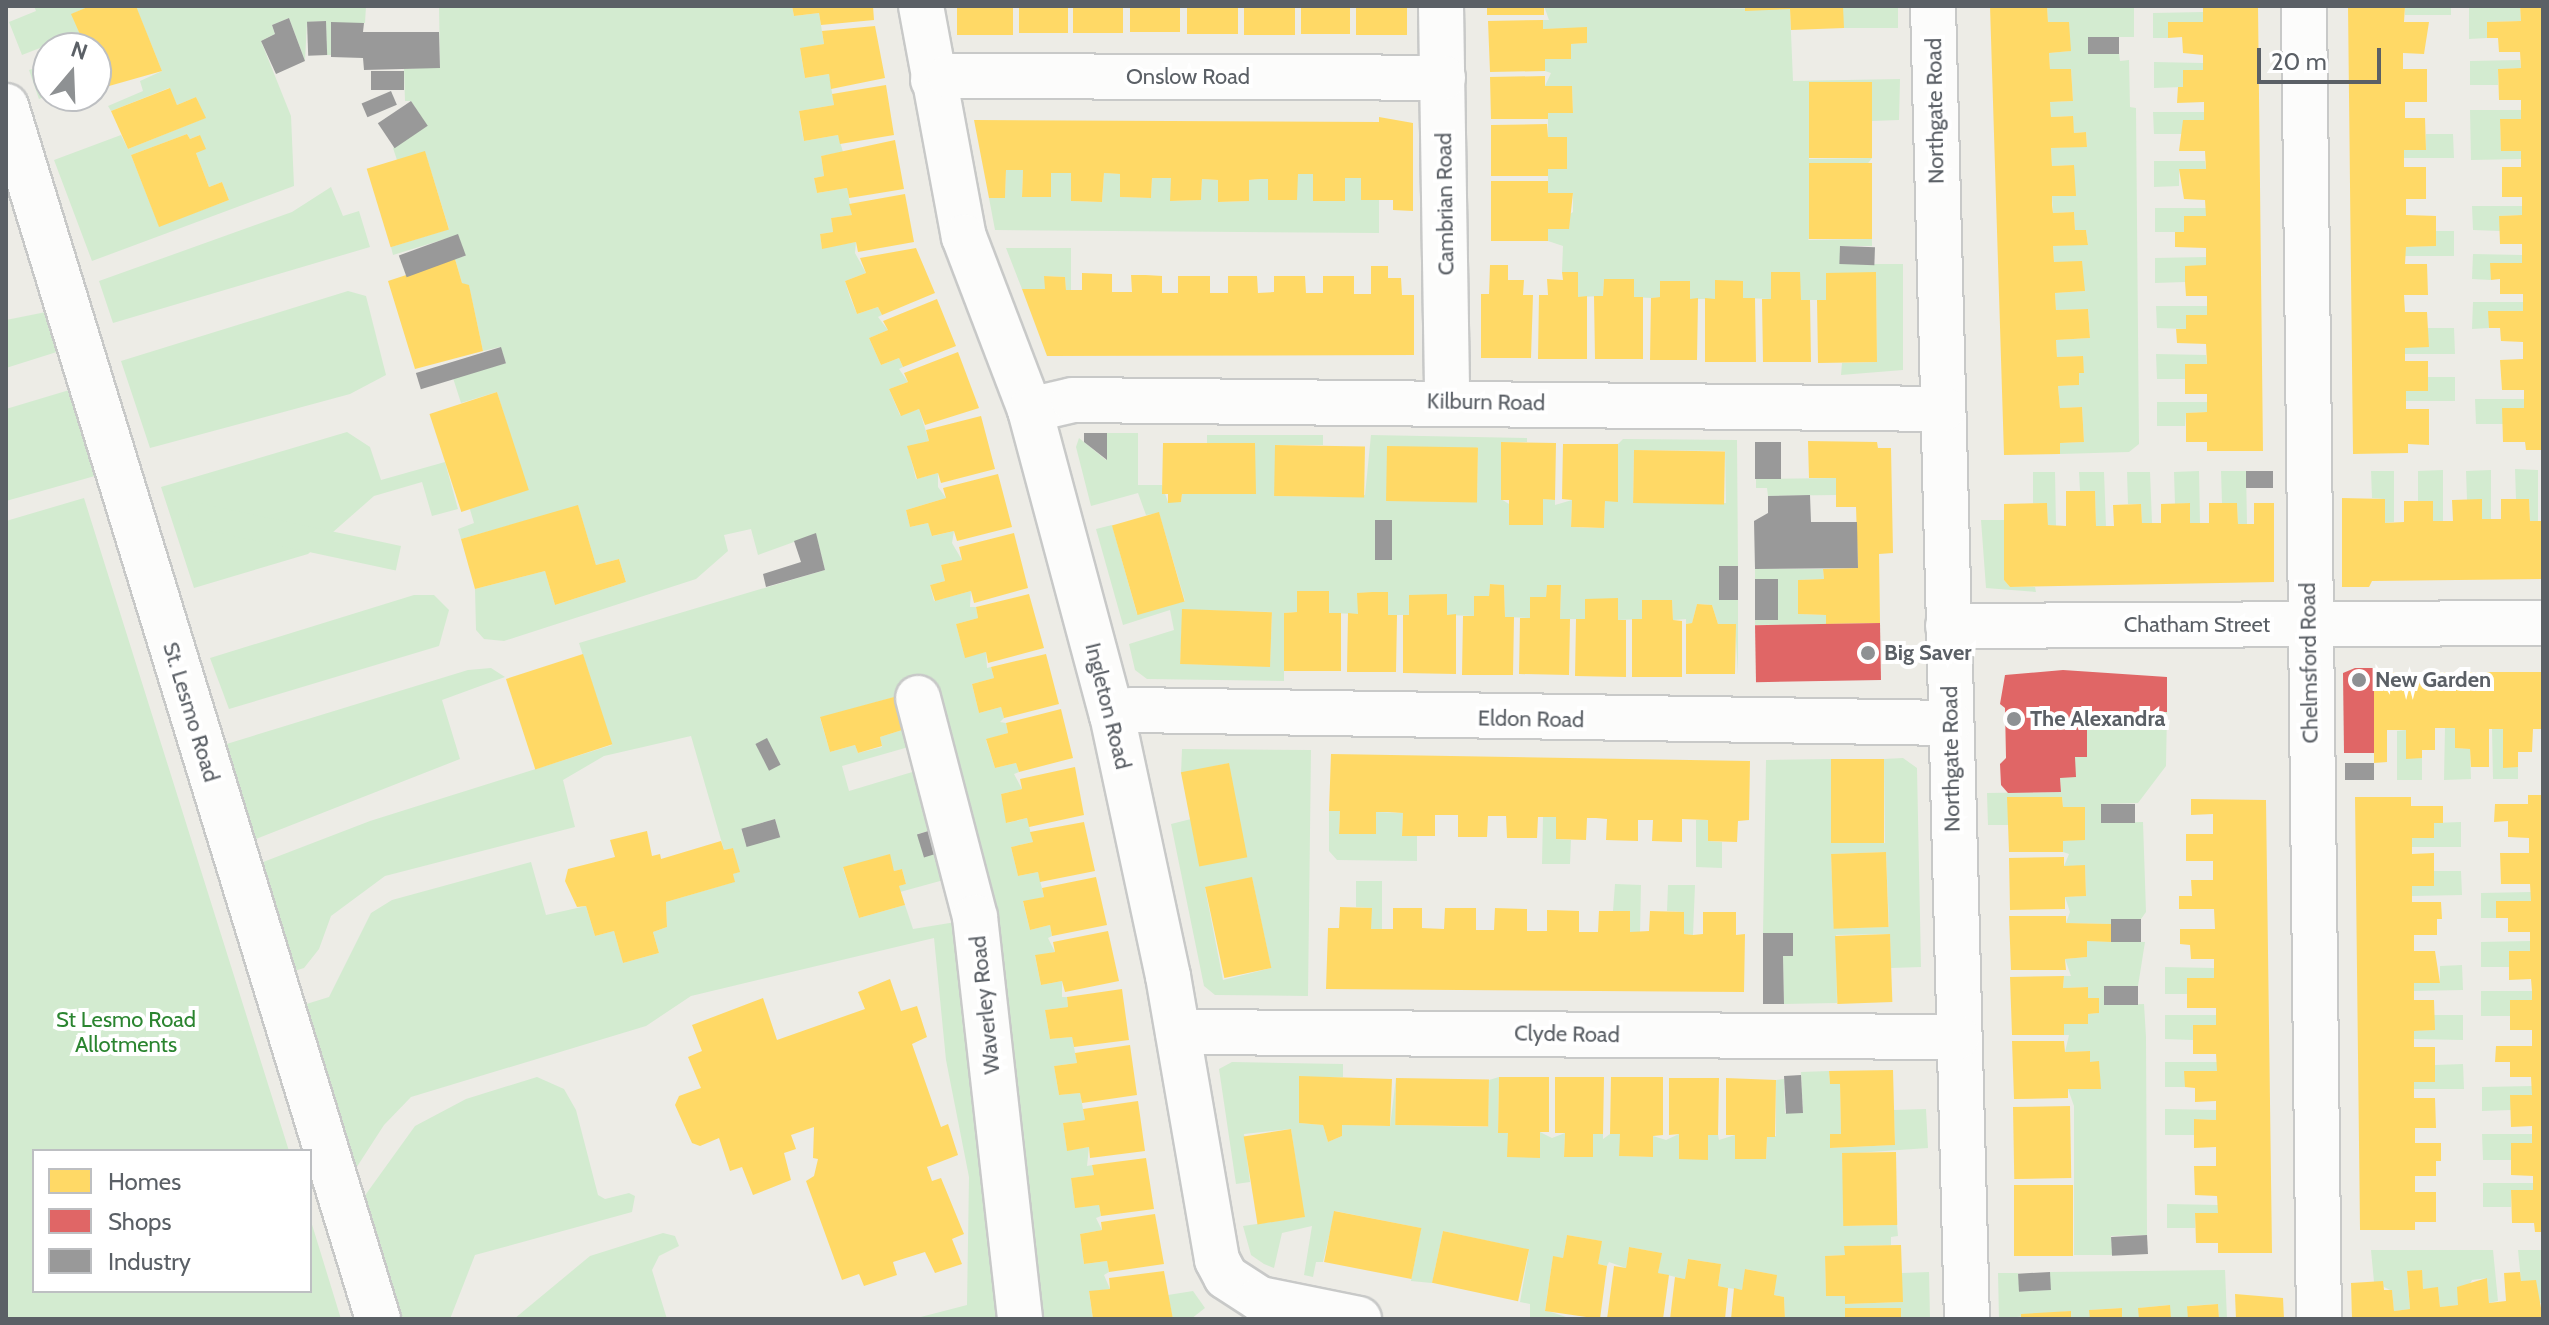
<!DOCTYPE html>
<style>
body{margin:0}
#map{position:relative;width:2549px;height:1325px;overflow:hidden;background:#edece6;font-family:Cabin,sans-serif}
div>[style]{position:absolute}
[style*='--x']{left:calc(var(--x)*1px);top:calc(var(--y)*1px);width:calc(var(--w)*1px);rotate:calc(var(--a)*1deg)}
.green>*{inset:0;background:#d3ebd0;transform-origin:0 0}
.homes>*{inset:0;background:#ffd966;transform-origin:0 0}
.shops>*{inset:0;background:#e06666;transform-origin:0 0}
.industry>*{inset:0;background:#999;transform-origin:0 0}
.roads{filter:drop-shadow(2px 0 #c8c9c8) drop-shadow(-2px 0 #c8c9c8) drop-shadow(0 2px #c8c9c8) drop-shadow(0 -2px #c8c9c8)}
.minor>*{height:44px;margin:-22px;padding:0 22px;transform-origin:22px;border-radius:22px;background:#fcfcfb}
.dots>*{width:22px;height:22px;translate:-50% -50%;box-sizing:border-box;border:4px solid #fff;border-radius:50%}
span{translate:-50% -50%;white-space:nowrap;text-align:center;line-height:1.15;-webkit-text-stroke:8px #fff;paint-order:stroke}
.street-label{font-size:22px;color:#5b6066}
.poi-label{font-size:22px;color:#5b6066;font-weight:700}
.left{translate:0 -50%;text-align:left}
.park-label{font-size:22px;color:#2b8530}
.frame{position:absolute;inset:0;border:8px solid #5b6066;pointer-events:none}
.legend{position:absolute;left:32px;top:1149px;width:280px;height:144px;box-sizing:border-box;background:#fff;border:2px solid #bdbfc2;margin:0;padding:10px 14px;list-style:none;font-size:24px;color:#5b6066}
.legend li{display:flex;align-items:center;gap:16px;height:40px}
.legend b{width:40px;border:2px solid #bdbfc2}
.north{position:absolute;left:32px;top:32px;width:80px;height:80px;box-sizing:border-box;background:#fff;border:2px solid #bdbfc2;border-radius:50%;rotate:19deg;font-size:22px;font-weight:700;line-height:32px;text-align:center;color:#5b6066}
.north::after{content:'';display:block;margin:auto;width:28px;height:36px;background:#8e9193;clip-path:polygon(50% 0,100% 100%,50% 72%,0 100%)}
.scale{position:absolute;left:2257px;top:48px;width:124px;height:36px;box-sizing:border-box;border:4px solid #5b6066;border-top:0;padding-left:10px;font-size:24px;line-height:28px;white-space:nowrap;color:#5b6066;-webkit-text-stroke:6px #fff;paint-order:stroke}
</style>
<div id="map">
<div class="green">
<div style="clip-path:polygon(34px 6px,90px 6px,72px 14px,86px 48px,62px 48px,58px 41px,22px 55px,9px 22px,36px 11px)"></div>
<div style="clip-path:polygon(evenodd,366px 6px,365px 23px,331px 23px,331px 55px,327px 55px,326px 21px,307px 22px,305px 61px,289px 18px,272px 25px,275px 34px,261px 41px,291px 116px,294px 186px,92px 261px,54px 160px,121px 135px,128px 149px,205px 118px,196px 97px,177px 105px,169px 88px,111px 111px,108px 106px,143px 91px,140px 81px,162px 71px,136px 7px,366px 6px,187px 134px,190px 139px,200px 135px,196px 153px,209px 187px,222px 182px,229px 200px,159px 226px,131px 155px,187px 134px)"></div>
<div style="clip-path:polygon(evenodd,439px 6px,792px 6px,794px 16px,819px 13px,824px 44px,800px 49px,805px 78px,829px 74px,834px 105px,799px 111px,801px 126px,804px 141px,838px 135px,843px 152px,821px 156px,824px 176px,814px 178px,817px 193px,847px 188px,852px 215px,831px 218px,833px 232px,820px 234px,822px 248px,856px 242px,855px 253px,866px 273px,845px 281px,850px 297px,857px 314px,878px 307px,882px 315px,878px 317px,888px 330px,869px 338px,881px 365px,899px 358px,903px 367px,899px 369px,908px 382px,889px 389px,900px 415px,919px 409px,929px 441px,908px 447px,916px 479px,938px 473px,938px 487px,946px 498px,906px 510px,910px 527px,928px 523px,933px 536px,954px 531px,952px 543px,962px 560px,941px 565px,945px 581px,930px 585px,934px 601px,971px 591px,970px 607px,976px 607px,978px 618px,956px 624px,965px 657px,986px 652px,987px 668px,991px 667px,994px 678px,972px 684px,979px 713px,1001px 707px,1004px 718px,1000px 722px,1006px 723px,1008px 733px,986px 740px,995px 768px,1016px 763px,1019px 772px,1014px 774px,1022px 789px,1001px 794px,1007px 823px,1027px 818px,1033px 842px,1011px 847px,1018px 876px,1038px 872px,1044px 897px,1023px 902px,1030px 930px,1050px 925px,1052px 936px,1048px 938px,1055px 952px,1035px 956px,1041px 985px,1062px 981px,1062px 997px,1067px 997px,1068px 1007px,1045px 1010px,1050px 1039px,1072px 1037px,1077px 1063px,1054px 1066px,1059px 1095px,1080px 1093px,1085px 1120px,1063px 1123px,1067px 1150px,1089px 1147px,1087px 1166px,1092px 1165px,1094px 1175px,1071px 1178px,1075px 1207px,1099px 1205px,1101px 1216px,1096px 1218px,1102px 1230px,1080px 1234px,1084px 1264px,1107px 1261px,1109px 1272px,1104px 1275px,1110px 1289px,1089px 1292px,1093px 1319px,1040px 1319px,987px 897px,924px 682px,903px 688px,905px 694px,820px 718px,830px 752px,855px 745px,858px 753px,882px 747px,880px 737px,915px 726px,919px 744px,842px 766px,849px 791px,929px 767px,962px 875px,900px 892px,899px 886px,906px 884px,902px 869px,894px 871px,889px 855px,843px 868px,859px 918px,905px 905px,913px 929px,968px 920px,1010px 1319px,913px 1319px,967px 1305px,969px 1177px,946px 1060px,934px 938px,691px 996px,646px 1026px,411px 1097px,384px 1125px,351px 1176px,300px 1006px,329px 997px,371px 913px,392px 900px,531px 862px,546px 915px,586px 906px,595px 936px,614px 931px,623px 963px,659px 953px,653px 932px,667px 927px,666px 902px,734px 882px,733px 874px,739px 872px,733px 848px,724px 850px,691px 736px,604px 756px,563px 780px,575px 827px,385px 876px,331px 916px,319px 949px,304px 968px,291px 972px,258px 864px,370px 821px,612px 745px,579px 643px,825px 570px,816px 534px,758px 555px,751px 529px,724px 535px,728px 551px,696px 579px,504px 641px,484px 639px,476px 630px,475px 589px,545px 571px,555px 605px,626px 582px,619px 559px,596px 565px,578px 506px,461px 539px,458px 529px,474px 523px,469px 506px,527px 489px,497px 392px,461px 403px,453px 378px,506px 363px,500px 347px,483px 351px,469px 286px,462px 283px,455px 259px,465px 256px,458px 235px,393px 255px,391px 247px,449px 229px,425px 152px,397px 160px,393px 148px,427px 126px,411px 101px,405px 101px,404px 69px,440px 67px,439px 6px,775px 819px,780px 837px,746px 845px,741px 829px,775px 819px,439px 6px,938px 828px,945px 850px,924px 857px,918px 834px,938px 828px)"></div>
<div style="clip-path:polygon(1544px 6px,1790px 9px,1793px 81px,1900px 79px,1899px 120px,1872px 121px,1872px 82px,1809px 84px,1809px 159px,1872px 158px,1808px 240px,1872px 239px,1872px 246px,1840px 246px,1840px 264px,1903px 264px,1903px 370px,1841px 375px,1842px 363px,1877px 362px,1876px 273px,1826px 273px,1826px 300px,1801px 300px,1799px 272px,1771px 272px,1771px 299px,1743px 298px,1743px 281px,1716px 281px,1715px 299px,1690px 299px,1690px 281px,1660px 281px,1660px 297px,1651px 298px,1634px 297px,1634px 280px,1604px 279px,1603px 296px,1578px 297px,1578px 273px,1562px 272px,1563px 246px,1548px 241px,1548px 229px,1573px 212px,1573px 193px,1548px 193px,1548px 169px,1567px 169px,1567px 137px,1548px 137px,1548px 113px,1573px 112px,1572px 86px,1545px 86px,1551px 73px,1545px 71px,1545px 59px,1571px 44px,1587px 43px,1587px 28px,1543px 29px,1543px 20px,1549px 20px)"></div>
<div style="left:1843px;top:6px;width:55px;height:22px"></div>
<div style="clip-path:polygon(2047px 6px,2134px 6px,2134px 37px,2088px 37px,2088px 54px,2119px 53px,2120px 61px,2129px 60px,2130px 107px,2136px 108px,2139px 444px,2129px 452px,2060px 454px,2060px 443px,2084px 442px,2082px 407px,2060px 408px,2058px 386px,2079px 385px,2079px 373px,2084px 372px,2082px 356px,2057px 357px,2056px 340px,2090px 338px,2088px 309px,2056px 310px,2055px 293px,2085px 291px,2054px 262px,2053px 246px,2088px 244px,2086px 230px,2075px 230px,2074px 212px,2053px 213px,2052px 196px,2074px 165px,2052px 166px,2051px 148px,2087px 146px,2086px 132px,2074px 133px,2072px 116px,2051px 117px,2050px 102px,2073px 101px,2071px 69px,2050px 69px,2049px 53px,2070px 51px,2048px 22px)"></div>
<div style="left:2405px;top:6px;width:46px;height:9px"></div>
<div style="clip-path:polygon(2469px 6px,2520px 6px,2521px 21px,2487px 22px,2487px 38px,2469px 39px)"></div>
<div style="clip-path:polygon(2203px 12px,2203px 22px,2169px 22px,2168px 38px,2153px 38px,2153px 13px)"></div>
<div style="clip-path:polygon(2520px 60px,2521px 68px,2498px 69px,2498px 85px,2470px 85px,2470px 61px)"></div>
<div style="clip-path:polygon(2154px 62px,2203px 63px,2203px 70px,2184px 70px,2183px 87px,2154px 88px)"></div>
<div style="clip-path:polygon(48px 64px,48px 95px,39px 99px,29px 70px)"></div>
<div style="clip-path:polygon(2470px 110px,2521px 110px,2521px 119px,2500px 120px,2501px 150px,2521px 151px,2521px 159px,2471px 160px)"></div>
<div style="clip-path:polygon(2153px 112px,2204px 112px,2204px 120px,2183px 120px,2183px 134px,2154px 134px)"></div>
<div style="clip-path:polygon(2426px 134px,2453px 134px,2454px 158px,2404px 158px,2404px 150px,2426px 150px)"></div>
<div style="clip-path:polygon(2154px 161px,2205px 161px,2206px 169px,2179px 169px,2179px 186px,2154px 187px)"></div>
<div style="clip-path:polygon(1006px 170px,1023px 170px,1022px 196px,1051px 197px,1051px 173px,1071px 173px,1071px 201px,1102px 202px,1104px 173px,1120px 174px,1120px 197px,1151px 198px,1152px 178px,1171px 178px,1171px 201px,1201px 200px,1202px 179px,1218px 180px,1219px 202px,1249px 201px,1249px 180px,1260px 179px,1268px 179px,1268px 200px,1298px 174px,1313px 174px,1345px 200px,1345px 178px,1361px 178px,1361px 200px,1379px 200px,1379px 233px,995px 230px,989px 198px,1005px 197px)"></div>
<div style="clip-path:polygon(331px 187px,343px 216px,359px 211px,370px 247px,113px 323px,99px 281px,292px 212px)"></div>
<div style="clip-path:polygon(2472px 206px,2522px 206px,2522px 215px,2500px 216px,2500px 231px,2473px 230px)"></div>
<div style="clip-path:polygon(2155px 208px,2206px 208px,2206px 216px,2184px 216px,2184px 232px,2155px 232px)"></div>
<div style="clip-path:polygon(2436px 231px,2454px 231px,2454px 256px,2405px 256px,2406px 247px,2436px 246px)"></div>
<div style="clip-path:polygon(1006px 248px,1071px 248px,1071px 290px,1066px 290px,1065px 277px,1045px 276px,1045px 289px,1022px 289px)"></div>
<div style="clip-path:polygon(2473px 254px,2522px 255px,2522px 263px,2491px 264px,2491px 280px,2472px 279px)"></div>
<div style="clip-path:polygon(2206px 257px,2206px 265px,2185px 282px,2155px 283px,2155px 258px)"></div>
<div style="clip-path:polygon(348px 291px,366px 296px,386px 375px,350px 394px,150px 448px,121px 361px)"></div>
<div style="clip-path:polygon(2473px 302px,2523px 302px,2523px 311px,2489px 311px,2489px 328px,2472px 329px)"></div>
<div style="clip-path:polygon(2156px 306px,2207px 306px,2207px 315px,2186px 315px,2186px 329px,2157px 328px)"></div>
<div style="clip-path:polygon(51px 311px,63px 350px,6px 368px,6px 320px)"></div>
<div style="clip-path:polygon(2428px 328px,2454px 328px,2455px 354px,2405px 354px,2405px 348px)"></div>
<div style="clip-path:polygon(2156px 354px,2206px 355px,2207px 364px,2186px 364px,2186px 379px,2157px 379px)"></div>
<div style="clip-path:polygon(2428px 377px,2455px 377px,2455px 401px,2406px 401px,2406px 391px,2428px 390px)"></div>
<div style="clip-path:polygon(76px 388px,102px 474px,6px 501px,6px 409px)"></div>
<div style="clip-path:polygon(2475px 399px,2524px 399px,2524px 408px,2503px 424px,2476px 424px)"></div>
<div style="clip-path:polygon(2157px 402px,2207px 402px,2207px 412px,2186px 413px,2185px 426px,2157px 426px)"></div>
<div style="clip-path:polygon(347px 432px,370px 447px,381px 480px,445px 462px,458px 509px,432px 516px,422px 482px,374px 496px,308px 554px,194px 588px,161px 487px)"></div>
<div style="clip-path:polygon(evenodd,1107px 433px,1138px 433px,1138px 485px,1162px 485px,1168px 502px,1181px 502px,1182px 494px,1255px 494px,1207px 443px,1207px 435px,1323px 435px,1323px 445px,1275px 445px,1276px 496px,1324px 497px,1365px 495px,1371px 435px,1527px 438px,1527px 442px,1501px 442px,1501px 499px,1543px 525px,1543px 499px,1555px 500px,1555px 505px,1572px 500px,1571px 527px,1587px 528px,1604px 528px,1605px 501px,1618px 501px,1618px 444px,1623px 439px,1737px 440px,1738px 566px,1719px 567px,1720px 600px,1738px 600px,1738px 674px,1735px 624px,1718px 624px,1712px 605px,1697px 604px,1692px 623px,1686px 624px,1686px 619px,1673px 620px,1672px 600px,1642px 600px,1642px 619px,1618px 620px,1617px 599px,1586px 599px,1585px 619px,1560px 619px,1561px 585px,1547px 585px,1546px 597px,1530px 597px,1530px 618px,1505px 617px,1504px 585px,1490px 584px,1489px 596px,1474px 616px,1447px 615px,1447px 595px,1409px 595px,1409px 615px,1388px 615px,1387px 592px,1358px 593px,1358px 614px,1329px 613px,1328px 591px,1297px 592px,1297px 612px,1284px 613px,1284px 681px,1147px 679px,1135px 670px,1129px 644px,1174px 630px,1170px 610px,1123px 625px,1096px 529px,1112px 525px,1137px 614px,1185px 601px,1159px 513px,1146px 515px,1138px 493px,1091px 506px,1076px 447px,1079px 438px,1106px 460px,1107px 433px,1478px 447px,1477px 500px,1387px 500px,1478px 447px,1107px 433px,1634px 450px,1725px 451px,1726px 503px,1633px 502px,1634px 450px,1107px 433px,1183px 610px,1272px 612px,1270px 666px,1180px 664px,1183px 610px)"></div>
<div style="clip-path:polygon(2515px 469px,2538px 470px,2538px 521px,2530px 521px,2529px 499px,2516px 499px)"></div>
<div style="clip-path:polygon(2443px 470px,2443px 521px,2433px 521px,2432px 501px,2418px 501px,2418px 471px)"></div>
<div style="clip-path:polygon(2491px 470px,2491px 519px,2482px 519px,2482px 500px,2467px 500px,2466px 471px)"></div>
<div style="clip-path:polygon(2199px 471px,2200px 523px,2190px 523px,2190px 503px,2175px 504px,2174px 472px)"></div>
<div style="clip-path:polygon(2221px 471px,2246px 471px,2247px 524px,2238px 524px,2237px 503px,2222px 504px)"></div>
<div style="clip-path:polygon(2371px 471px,2394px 471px,2394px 522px,2385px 523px,2384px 499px,2372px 498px)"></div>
<div style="clip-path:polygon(2033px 472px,2055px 472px,2056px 526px,2048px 525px,2047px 503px,2033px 503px)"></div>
<div style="clip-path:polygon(2079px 472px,2104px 472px,2106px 526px,2096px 526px,2095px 492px,2080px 491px)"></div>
<div style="clip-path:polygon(2127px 472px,2150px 472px,2152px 523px,2142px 523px,2141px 504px,2128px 504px)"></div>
<div style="clip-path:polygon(1836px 478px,1836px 495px,1768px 496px,1767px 488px,1756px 488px,1756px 479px)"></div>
<div style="clip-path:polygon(84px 498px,289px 1151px,34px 1151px,34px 1291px,310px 1291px,310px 1218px,341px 1319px,6px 1319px,6px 521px)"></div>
<div style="clip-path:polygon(1981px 520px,2004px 520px,2004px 580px,2010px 587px,2035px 587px,2036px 592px,1986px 588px)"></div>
<div style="left:401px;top:546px;width:25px;height:214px;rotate:102deg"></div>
<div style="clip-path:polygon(1755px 569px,1823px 569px,1824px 579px,1798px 580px,1798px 614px,1826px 615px,1826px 624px,1755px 625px,1755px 620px,1778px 619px,1778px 580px,1755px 580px)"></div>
<div style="clip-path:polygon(414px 595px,434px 595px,449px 610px,439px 646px,229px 709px,210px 658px)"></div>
<div style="clip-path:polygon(491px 668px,505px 677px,442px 700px,460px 759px,251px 841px,220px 746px,468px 670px)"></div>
<div style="clip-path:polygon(2167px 712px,2166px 766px,2138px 803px,2101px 804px,2102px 823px,2143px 822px,2146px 912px,2141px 919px,2112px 919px,2111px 924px,2066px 923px,2070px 912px,2065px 897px,2086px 896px,2085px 866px,2064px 866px,2069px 854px,2063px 852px,2063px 841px,2085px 839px,2085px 807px,2063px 807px,2062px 797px,2008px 797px,2008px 825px,1988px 825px,1987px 793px,2061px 792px,2060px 778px,2075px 757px,2087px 756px,2087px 713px)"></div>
<div style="clip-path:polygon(2445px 728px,2455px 728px,2455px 748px,2470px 749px,2471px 779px,2444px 780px)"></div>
<div style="clip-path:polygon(2492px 729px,2503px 729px,2503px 767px,2518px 767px,2518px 779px,2493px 779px)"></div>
<div style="clip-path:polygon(2406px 730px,2406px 758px,2422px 758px,2422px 780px,2397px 780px,2397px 731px)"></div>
<div style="clip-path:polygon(evenodd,1182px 749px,1311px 750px,1308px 996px,1215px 995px,1204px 986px,1171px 824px,1191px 819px,1229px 763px,1181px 774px,1182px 749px,1252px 878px,1271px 968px,1223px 980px,1205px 888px,1252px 878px)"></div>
<div style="clip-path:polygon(evenodd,1903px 758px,1917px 768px,1921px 967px,1891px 968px,1890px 934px,1836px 935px,1837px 1003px,1784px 1004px,1783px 956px,1793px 956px,1793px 933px,1763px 933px,1766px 760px,1831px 759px,1832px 843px,1885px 843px,1884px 759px,1903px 758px,1886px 852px,1889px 927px,1834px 928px,1831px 854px,1886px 852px)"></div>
<div style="clip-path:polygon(1329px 811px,1340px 811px,1339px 833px,1375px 834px,1376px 812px,1403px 813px,1402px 836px,1417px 835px,1417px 861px,1337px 860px,1329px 851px)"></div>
<div style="clip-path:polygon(1543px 817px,1556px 817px,1556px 839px,1571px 840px,1570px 864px,1542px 864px)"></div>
<div style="clip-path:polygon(1696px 820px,1708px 820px,1708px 841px,1722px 842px,1722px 868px,1696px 867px)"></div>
<div style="clip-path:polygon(2461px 822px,2461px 847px,2412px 847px,2412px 838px,2434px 838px,2434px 823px)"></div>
<div style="clip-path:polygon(2434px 871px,2461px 871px,2462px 895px,2412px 896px,2412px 886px,2434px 886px)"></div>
<div style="clip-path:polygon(1356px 881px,1382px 881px,1382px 929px,1371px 929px,1371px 908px,1356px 907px)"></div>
<div style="clip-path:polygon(1615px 884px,1641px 885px,1640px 932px,1630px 932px,1630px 912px,1613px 911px)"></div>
<div style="clip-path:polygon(1668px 885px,1695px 885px,1693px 935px,1684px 934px,1684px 912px,1667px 911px)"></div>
<div style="clip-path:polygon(2531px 892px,2531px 901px,2496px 901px,2496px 918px,2481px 918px,2481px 893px)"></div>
<div style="clip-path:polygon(2087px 941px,2145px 942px,2138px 986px,2104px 987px,2105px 1005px,2144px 1004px,2146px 1037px,2147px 1235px,2111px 1236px,2112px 1255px,2074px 1255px,2074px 1106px,2068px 1089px,2100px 1088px,2099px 1062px,2090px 1062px,2090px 1051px,2065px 1052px,2069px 1035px,2064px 1035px,2064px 1024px,2088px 1024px,2088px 1014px,2099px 1013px,2099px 1005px,2088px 998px,2087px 987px,2063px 988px,2064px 976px,2071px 976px,2065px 959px,2087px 957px)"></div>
<div style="clip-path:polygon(2530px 941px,2530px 951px,2509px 967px,2481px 967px,2481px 942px)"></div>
<div style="clip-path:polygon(2462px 965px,2463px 990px,2414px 991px,2414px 983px,2440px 983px,2440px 966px)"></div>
<div style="clip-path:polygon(2165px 967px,2214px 968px,2214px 978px,2187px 978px,2187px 994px,2165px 994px)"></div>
<div style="clip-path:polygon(2481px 991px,2532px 991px,2532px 1000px,2510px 1000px,2510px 1016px,2481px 1016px)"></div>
<div style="clip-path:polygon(2165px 1015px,2216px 1015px,2216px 1025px,2193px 1040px,2165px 1039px)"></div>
<div style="clip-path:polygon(2434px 1015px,2463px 1015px,2463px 1040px,2414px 1039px,2414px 1031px,2434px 1030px)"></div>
<div style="clip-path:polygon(1232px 1062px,1343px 1064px,1343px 1077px,1299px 1077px,1299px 1123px,1323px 1125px,1328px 1142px,1342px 1136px,1342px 1125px,1390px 1126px,1396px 1078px,1395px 1125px,1488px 1127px,1489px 1080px,1499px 1077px,1498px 1132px,1508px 1133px,1508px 1157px,1539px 1157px,1540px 1132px,1552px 1138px,1565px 1133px,1564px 1156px,1593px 1134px,1603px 1134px,1603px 1139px,1610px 1134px,1620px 1134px,1620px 1156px,1653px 1157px,1653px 1136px,1666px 1140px,1679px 1134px,1679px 1159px,1707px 1159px,1708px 1135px,1718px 1135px,1719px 1140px,1735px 1135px,1735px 1159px,1766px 1159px,1767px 1137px,1776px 1136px,1776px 1080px,1784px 1079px,1785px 1113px,1803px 1112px,1801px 1072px,1829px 1071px,1830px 1084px,1840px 1084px,1841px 1134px,1831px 1148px,1895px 1145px,1894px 1110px,1926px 1109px,1928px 1148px,1842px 1154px,1845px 1226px,1897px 1225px,1898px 1236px,1891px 1237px,1891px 1245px,1845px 1246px,1845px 1255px,1825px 1256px,1826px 1295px,1845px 1296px,1846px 1304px,1902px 1302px,1902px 1273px,1929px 1272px,1930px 1319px,1901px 1319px,1901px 1309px,1846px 1318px,1785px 1319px,1784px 1297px,1774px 1295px,1776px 1275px,1746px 1269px,1742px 1290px,1728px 1288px,1718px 1286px,1721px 1264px,1688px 1259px,1685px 1279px,1658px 1273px,1661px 1253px,1629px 1247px,1626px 1268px,1609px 1262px,1607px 1266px,1598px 1264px,1601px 1241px,1567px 1235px,1563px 1258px,1553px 1257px,1545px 1310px,1572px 1319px,1530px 1319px,1530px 1304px,1520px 1302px,1529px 1250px,1443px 1231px,1432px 1283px,1411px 1281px,1421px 1228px,1335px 1211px,1323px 1262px,1316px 1262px,1313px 1277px,1304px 1275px,1312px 1226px,1282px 1233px,1274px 1268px,1264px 1264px,1251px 1255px,1243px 1226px,1304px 1217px,1291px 1129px,1244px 1134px,1250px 1182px,1236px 1184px,1219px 1069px)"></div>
<div style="clip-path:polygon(2165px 1062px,2217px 1062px,2217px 1071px,2185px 1071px,2185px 1087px,2165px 1087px)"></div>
<div style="clip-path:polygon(2463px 1064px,2464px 1089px,2414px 1089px,2414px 1082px,2434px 1082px,2435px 1065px)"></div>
<div style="clip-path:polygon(537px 1077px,564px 1089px,576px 1110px,598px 1195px,605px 1199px,629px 1193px,635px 1196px,632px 1212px,475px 1255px,450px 1319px,399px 1319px,361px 1201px,415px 1126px,466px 1099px)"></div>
<div style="clip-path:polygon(2532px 1086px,2532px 1095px,2511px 1110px,2482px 1111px,2482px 1087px)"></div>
<div style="clip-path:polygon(2165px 1109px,2216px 1110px,2216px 1120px,2194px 1119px,2194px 1135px,2165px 1135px)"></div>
<div style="clip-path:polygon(2482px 1134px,2532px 1134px,2532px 1143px,2511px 1144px,2511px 1160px,2483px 1160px)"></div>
<div style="clip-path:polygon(2483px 1183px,2533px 1183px,2533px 1190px,2511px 1190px,2511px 1207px,2483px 1207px)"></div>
<div style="clip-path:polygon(2167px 1204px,2218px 1205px,2218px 1213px,2195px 1213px,2195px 1228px,2167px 1228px)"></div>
<div style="clip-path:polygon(663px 1233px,675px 1236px,679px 1246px,659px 1256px,652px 1270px,667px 1319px,514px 1319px,590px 1256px)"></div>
<div style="clip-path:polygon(2371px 1250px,2493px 1250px,2498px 1301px,2489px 1303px,2487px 1278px,2472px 1280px,2458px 1305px,2440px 1307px,2438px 1288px,2423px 1289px,2421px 1270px,2407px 1272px,2410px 1309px,2394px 1311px,2392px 1291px,2374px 1282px)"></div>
<div style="clip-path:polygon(2518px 1250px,2541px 1250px,2543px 1303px,2537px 1303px,2521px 1281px)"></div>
<div style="clip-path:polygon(2225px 1270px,2227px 1319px,2219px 1319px,2218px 1304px,2188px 1306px,2188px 1319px,2171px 1319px,2169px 1305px,2139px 1308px,2139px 1319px,2122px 1319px,2121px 1308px,2090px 1310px,2090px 1319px,2071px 1319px,2070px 1311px,1999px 1319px,1998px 1273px,2018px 1273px,2020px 1291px,2050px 1290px,2050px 1272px)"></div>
<div style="clip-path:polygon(1193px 1291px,1205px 1308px,1191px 1319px,1173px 1319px,1168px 1295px)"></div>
</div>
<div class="homes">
<div style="clip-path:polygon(90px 6px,136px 6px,162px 71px,102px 88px,96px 48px,86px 48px,71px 14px)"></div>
<div style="clip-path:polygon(792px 6px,873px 6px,874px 20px,821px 25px,819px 13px,794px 16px)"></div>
<div style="left:957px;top:6px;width:56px;height:29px"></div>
<div style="left:1019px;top:6px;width:49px;height:27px"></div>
<div style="left:1073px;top:6px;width:50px;height:27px"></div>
<div style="left:1130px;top:6px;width:50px;height:26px"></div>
<div style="left:1187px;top:6px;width:51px;height:28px"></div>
<div style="left:1244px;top:6px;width:51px;height:29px"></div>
<div style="left:1301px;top:6px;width:49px;height:28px"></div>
<div style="left:1356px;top:6px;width:51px;height:29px"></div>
<div style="left:1487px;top:6px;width:57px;height:9px"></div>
<div style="clip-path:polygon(1745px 6px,1843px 6px,1844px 28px,1791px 30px,1790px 9px,1745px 11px)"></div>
<div style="clip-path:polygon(1990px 6px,2047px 6px,2048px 22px,2069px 22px,2071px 51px,2049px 53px,2050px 69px,2071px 69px,2073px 101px,2050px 102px,2051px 117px,2073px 116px,2074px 133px,2086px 132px,2087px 147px,2051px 148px,2052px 166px,2074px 165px,2076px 196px,2052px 196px,2052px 205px,2053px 213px,2074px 212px,2075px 230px,2086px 230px,2088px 245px,2053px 246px,2054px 262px,2082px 261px,2085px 291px,2055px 293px,2056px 310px,2088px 309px,2090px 338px,2056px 340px,2057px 357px,2083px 356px,2084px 373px,2079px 373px,2079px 385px,2058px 386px,2060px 408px,2082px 407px,2084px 442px,2060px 443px,2060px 454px,2004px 455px)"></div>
<div style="clip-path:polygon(2203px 6px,2258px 6px,2263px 451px,2207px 451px,2207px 442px,2186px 442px,2186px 413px,2207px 412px,2207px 394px,2185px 394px,2185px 364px,2207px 364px,2206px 344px,2177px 343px,2176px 329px,2186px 329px,2186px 315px,2207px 315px,2207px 296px,2186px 296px,2185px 282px,2185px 266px,2206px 265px,2206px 248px,2175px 247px,2175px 232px,2184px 232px,2184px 216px,2206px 216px,2205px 200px,2184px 199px,2179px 169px,2206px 169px,2205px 151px,2179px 151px,2183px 120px,2204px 120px,2204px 102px,2177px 103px,2178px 87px,2183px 87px,2183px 70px,2203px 70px,2203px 55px,2183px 53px,2182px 37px,2168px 38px,2168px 22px,2203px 22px)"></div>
<div style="clip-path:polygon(2348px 6px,2405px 6px,2404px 22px,2429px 22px,2424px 54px,2403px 53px,2403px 69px,2427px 69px,2427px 102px,2405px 102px,2405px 118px,2425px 118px,2426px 150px,2404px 150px,2404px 167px,2426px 167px,2426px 199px,2406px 199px,2406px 215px,2436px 216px,2436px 246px,2406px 247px,2405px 264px,2427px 264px,2428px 295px,2404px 295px,2405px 312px,2427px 312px,2429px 347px,2405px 348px,2405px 361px,2428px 361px,2428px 391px,2406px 391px,2406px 409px,2429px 409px,2429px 445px,2408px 444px,2408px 453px,2353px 454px)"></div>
<div style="clip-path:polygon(2520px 6px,2543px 6px,2543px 450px,2526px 450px,2525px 442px,2503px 442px,2502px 408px,2524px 408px,2524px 390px,2502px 390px,2500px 360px,2523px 359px,2523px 342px,2501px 341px,2500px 328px,2489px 328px,2488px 311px,2523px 311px,2523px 294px,2500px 294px,2500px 279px,2491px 280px,2490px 263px,2522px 263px,2522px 244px,2500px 244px,2499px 216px,2522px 215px,2522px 197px,2502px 197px,2502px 167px,2521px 167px,2521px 151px,2501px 151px,2500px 119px,2521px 119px,2521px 100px,2499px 100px,2498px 69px,2521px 68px,2520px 52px,2499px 52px,2498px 38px,2487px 38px,2487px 22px,2521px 21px)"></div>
<div style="clip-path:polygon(1543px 20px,1543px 29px,1587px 27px,1587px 43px,1571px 44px,1571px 59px,1545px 59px,1545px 71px,1490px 72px,1488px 21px)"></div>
<div style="clip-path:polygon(875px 26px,885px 78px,831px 89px,829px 74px,805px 78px,800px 48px,824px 44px,822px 31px)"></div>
<div style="clip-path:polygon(1545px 76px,1545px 86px,1572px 86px,1573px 113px,1548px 113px,1548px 119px,1491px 119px,1490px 77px)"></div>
<div style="left:1872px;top:82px;width:76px;height:63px;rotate:90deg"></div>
<div style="clip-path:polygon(886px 85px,894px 135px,840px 144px,838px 135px,804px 141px,799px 111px,834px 105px,832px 94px)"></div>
<div style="clip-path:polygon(170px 88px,177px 105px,196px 97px,206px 118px,128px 149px,111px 111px)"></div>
<div style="clip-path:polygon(1379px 117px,1413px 123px,1413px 211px,1393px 210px,1393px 200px,1361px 200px,1361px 178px,1345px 178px,1345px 201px,1313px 201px,1313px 174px,1298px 174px,1297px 200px,1268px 200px,1268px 179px,1260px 179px,1249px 180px,1249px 201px,1218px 202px,1218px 180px,1202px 179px,1201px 200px,1170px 201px,1171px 178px,1152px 178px,1151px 198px,1120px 197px,1120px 174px,1104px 173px,1102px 202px,1071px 201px,1071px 173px,1051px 173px,1051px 197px,1022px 197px,1023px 170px,1006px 170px,1005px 198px,989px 198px,974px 120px,1379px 122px)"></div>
<div style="clip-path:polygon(1547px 124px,1548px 137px,1567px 137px,1567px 169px,1548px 169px,1548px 176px,1491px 176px,1491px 125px)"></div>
<div style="clip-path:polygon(187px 134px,190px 139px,200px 135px,206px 149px,196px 153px,209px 187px,222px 182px,229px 200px,159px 227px,131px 155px)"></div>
<div style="clip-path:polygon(895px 140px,904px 189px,849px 198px,847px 188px,817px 193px,814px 178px,824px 176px,821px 156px)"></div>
<div style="left:425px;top:151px;width:82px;height:61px;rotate:73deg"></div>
<div style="left:1872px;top:163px;width:76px;height:63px;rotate:90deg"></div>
<div style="clip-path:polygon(1491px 181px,1548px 181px,1548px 193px,1573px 193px,1569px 229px,1548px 229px,1548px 241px,1491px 241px)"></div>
<div style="clip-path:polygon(905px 194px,914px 242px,858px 252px,856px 242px,822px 249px,820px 234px,833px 232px,831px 218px,852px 215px,849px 204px)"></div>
<div style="clip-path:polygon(916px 248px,935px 293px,882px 315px,878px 307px,857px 314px,845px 281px,866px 273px,860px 258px)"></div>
<div style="clip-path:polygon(455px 259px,462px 283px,469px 285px,483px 351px,415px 369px,388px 281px)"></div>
<div style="clip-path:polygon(1490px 265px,1508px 265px,1508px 280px,1524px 280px,1523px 295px,1533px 295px,1531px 358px,1481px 358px,1481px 294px,1489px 294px)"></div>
<div style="clip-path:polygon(1371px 266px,1388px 266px,1388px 278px,1401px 278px,1402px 295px,1414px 295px,1414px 355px,1047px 356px,1022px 289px,1045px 289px,1044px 276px,1065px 277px,1066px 290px,1082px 290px,1082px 273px,1112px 274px,1112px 292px,1132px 292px,1131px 275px,1146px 275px,1162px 276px,1162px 293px,1178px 293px,1178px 276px,1210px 276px,1210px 293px,1228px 293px,1228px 276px,1257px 276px,1258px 293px,1274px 292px,1274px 276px,1305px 276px,1306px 293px,1323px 293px,1323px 276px,1354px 276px,1354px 294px,1371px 294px)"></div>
<div style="clip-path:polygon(1562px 272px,1578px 272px,1578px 297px,1587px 296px,1587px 359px,1538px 359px,1539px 295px,1548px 295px,1547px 279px,1563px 280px)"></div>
<div style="clip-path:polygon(1771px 272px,1800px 272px,1801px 300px,1810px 300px,1811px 362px,1763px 362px,1762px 299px,1771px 299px)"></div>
<div style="clip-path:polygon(1876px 272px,1877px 362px,1818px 363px,1817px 300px,1826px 300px,1826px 273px)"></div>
<div style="clip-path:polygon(1604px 279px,1634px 279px,1634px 297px,1643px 297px,1643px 359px,1595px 359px,1594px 296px,1603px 296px)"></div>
<div style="clip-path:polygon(1715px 280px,1743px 281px,1743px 298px,1755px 298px,1756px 362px,1705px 362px,1705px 298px,1715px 299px)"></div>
<div style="clip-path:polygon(1660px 281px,1690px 281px,1690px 299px,1698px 298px,1697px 360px,1650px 360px,1651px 298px,1660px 297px)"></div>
<div style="clip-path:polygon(937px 299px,956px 346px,903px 367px,899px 358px,881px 365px,869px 338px,888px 330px,883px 321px)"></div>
<div style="clip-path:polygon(958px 352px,979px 408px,925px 425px,919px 409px,901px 416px,889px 389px,908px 382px,904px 373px)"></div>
<div style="left:497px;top:392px;width:103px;height:71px;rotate:72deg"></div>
<div style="clip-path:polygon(981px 416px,995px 469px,941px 483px,938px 473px,917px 479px,907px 446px,929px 441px,926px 430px)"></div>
<div style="clip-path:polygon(1808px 441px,1877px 442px,1878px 448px,1891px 448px,1893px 553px,1879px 554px,1880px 623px,1826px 624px,1826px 615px,1798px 614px,1798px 580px,1824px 579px,1823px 569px,1858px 568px,1856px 507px,1836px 507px,1836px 478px,1809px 478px)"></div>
<div style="clip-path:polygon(1501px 442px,1556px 443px,1555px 500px,1543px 499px,1543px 525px,1509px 525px,1509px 500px,1501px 500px)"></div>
<div style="clip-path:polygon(1163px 443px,1255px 443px,1256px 494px,1182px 494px,1181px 502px,1168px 503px,1168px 494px,1162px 494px)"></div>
<div style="clip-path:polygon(1563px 444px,1618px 444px,1618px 502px,1605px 501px,1604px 528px,1571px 527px,1572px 500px,1562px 499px)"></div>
<div style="left:1275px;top:445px;width:90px;height:51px;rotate:1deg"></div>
<div style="left:1387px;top:446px;width:91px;height:55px;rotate:1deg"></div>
<div style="left:1634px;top:450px;width:91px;height:53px;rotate:1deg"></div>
<div style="clip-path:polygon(998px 474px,1012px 527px,957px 541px,954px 531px,932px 536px,928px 523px,910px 527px,906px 510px,946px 498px,943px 488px)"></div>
<div style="clip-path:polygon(2066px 491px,2095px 491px,2096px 526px,2114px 526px,2113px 505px,2141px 504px,2142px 523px,2161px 523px,2161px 504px,2190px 503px,2190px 523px,2209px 523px,2209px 503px,2237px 503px,2238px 524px,2254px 524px,2254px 503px,2274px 503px,2274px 582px,2010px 587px,2004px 580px,2004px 504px,2047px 503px,2048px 525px,2066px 526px)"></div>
<div style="clip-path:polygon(2342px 498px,2385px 499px,2385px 523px,2404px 522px,2404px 501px,2433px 501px,2433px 521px,2453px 521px,2452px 500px,2482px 499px,2482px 519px,2501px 519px,2501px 499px,2529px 499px,2530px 521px,2543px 521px,2543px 579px,2372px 581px,2369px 587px,2342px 587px)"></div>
<div style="clip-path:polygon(578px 505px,596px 565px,619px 559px,626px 582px,555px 605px,545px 571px,475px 589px,461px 539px)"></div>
<div style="left:1159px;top:512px;width:93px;height:49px;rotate:74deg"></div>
<div style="clip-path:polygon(1014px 533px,1028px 588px,974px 603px,971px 591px,935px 601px,930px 585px,945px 581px,941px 565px,962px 560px,959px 547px)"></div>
<div style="clip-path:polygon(1490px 584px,1504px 585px,1505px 617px,1514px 617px,1513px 675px,1462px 675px,1463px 616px,1474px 616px,1474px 596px,1489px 596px)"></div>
<div style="clip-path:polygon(1547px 585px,1561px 585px,1560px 619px,1570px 619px,1569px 675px,1519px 674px,1520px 618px,1530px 618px,1530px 597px,1546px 597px)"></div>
<div style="clip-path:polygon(1297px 591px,1329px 591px,1329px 613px,1341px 613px,1341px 671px,1284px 671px,1284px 613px,1297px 612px)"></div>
<div style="clip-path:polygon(1372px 592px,1388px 592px,1388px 615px,1397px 615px,1396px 672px,1347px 672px,1348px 613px,1358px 614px,1357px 593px)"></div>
<div style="clip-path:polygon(1029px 594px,1044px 648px,988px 663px,986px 652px,965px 658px,956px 624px,978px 618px,976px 607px)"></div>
<div style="clip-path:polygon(1447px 594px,1447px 615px,1456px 614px,1456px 674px,1403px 673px,1403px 615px,1409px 615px,1409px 595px)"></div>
<div style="clip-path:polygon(1618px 598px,1618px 620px,1626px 620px,1626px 677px,1575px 676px,1576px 619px,1585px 619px,1585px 599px)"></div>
<div style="clip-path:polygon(1642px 600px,1672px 600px,1673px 620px,1682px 621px,1682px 677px,1632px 677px,1632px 619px,1642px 619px)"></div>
<div style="clip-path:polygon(1697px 604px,1712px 605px,1718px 624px,1736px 624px,1735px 674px,1686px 674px,1686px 624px,1692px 623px)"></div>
<div style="left:1182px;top:609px;width:90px;height:55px;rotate:2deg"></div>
<div style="left:583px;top:654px;width:95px;height:81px;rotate:72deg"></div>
<div style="clip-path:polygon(1046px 654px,1059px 704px,1004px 718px,1001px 707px,979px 713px,972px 684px,994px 678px,991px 667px)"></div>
<div style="clip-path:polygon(2374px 672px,2543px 672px,2543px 729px,2533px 729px,2532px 752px,2518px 752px,2518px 767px,2503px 768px,2503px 729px,2489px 729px,2489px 767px,2471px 767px,2470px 749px,2455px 748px,2455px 728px,2435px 728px,2435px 750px,2422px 750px,2422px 758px,2406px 759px,2406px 730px,2387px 730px,2387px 762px,2374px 763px)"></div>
<div style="clip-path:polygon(905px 694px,915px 726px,880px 737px,882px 746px,858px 753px,855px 745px,830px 752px,820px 717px)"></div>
<div style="clip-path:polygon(1061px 709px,1073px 758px,1019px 772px,1016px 763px,995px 768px,986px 739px,1008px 733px,1006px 723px)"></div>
<div style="clip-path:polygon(1331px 754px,1750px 761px,1749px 820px,1738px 821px,1737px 842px,1708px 841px,1708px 820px,1682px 819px,1682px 842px,1652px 841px,1653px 820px,1638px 820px,1638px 841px,1606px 840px,1607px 819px,1596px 818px,1587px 818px,1586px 840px,1556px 839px,1556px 817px,1538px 817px,1537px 838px,1507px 838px,1506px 816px,1488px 816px,1487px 837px,1458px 837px,1458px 815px,1435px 815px,1435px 836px,1402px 836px,1403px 813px,1388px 812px,1376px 812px,1376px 834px,1339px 834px,1340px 811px,1329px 811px)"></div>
<div style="left:1831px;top:759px;width:53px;height:84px"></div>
<div style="left:1229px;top:763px;width:96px;height:49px;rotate:79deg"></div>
<div style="clip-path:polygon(1075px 767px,1084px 815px,1029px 827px,1027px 818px,1006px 823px,1001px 794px,1022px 789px,1020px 779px)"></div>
<div style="clip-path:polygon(2528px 795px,2543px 795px,2543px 1232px,2535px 1232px,2534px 1223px,2512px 1223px,2511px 1190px,2533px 1190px,2533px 1176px,2511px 1175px,2511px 1143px,2532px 1143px,2532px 1126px,2511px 1127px,2510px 1095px,2532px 1095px,2531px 1077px,2510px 1077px,2510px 1062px,2495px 1062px,2496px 1046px,2532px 1046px,2532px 1030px,2510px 1030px,2510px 1000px,2532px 1000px,2532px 991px,2531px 979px,2509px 980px,2509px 951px,2530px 951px,2530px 932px,2508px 932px,2508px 918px,2496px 918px,2496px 901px,2531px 901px,2530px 884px,2501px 884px,2500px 853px,2529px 853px,2529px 838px,2508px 837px,2508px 821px,2494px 822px,2495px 804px,2528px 804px)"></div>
<div style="clip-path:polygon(2007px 797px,2062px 797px,2063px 807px,2085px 807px,2085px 840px,2063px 841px,2063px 852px,2009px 852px)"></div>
<div style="clip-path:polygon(2355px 797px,2411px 797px,2411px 806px,2443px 806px,2443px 823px,2434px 823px,2434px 838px,2412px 838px,2412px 854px,2434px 853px,2434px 886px,2412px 886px,2412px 902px,2441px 902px,2442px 919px,2437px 919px,2437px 935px,2414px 935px,2414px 951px,2435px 951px,2440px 983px,2414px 983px,2414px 1000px,2434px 1000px,2435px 1030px,2414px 1031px,2414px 1047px,2435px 1047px,2435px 1082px,2414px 1082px,2414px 1098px,2435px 1098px,2436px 1128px,2415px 1128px,2415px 1143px,2441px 1143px,2441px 1161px,2436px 1161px,2436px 1176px,2415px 1176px,2415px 1192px,2436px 1192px,2436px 1222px,2415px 1222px,2415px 1230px,2360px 1230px)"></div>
<div style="clip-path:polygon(2191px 799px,2266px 800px,2272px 1253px,2218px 1253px,2218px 1243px,2196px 1243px,2195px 1213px,2218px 1213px,2217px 1196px,2195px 1195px,2194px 1166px,2216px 1166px,2216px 1147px,2194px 1148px,2194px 1119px,2216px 1120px,2216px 1101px,2195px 1102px,2195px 1088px,2185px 1087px,2184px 1071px,2217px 1071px,2216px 1054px,2193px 1054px,2193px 1025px,2216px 1025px,2216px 1008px,2187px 1008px,2187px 978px,2214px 978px,2214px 959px,2191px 959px,2190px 945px,2180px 944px,2180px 929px,2215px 929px,2214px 909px,2179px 909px,2179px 896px,2192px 896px,2191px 880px,2213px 880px,2213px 861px,2186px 861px,2186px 834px,2213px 834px,2213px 814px,2191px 815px)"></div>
<div style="clip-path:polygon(1084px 822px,1095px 871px,1040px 882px,1038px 872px,1018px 876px,1011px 847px,1033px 842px,1030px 832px)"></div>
<div style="clip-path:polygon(647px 831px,652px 856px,660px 854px,661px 859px,721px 841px,724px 850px,733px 848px,740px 872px,733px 874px,735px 882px,666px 902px,667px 927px,653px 932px,659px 953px,623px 963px,614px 931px,595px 936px,586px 906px,577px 907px,565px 881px,568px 869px,615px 857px,610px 840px)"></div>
<div style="left:1886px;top:852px;width:75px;height:55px;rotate:88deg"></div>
<div style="clip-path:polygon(890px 854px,894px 871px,902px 869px,906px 884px,899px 886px,905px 905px,859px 918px,843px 867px)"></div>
<div style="clip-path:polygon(2064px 857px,2064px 866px,2085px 865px,2086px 896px,2065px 897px,2065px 909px,2010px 910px,2009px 858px)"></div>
<div style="clip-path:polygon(1096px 877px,1107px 925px,1052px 936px,1050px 925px,1030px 930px,1023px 901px,1044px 897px,1042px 888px)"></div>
<div style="left:1252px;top:877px;width:93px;height:48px;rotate:78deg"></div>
<div style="clip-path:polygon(1340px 907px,1372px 908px,1371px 929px,1393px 929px,1393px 908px,1422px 908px,1422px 928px,1444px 929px,1445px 908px,1476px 908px,1476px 930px,1494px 930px,1495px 908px,1527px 909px,1527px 931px,1547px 931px,1547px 910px,1579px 911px,1579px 932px,1598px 932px,1599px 911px,1630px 911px,1630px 932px,1649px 931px,1650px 911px,1684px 912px,1684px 934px,1693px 935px,1703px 934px,1703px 912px,1736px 912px,1736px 935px,1745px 934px,1744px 992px,1326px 989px,1328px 928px,1339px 928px)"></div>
<div style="clip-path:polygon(2009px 916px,2066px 916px,2066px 923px,2111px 924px,2112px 942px,2087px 941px,2087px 957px,2065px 959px,2066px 970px,2011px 970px)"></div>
<div style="clip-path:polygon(1108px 931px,1119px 981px,1065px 992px,1062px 981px,1041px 985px,1035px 955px,1055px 952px,1053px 942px)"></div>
<div style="left:1890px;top:934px;width:68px;height:55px;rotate:88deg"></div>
<div style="clip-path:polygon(2064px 976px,2063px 988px,2088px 987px,2088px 998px,2099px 998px,2099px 1013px,2088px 1014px,2088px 1024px,2064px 1024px,2064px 1035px,2012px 1035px,2010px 977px)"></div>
<div style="clip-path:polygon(890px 979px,901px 1011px,917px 1006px,927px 1037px,912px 1044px,941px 1127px,948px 1124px,958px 1155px,927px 1167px,932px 1181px,941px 1178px,964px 1234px,952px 1239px,962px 1264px,935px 1273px,925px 1252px,893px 1262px,897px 1275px,864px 1286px,859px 1274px,842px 1280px,806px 1181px,814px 1176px,818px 1159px,813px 1158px,814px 1127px,791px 1135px,796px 1149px,784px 1153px,791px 1180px,753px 1195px,742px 1167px,730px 1171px,719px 1138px,700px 1146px,692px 1143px,675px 1105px,679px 1096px,701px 1088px,688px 1057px,702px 1051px,692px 1025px,763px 998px,777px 1040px,865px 1009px,858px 992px)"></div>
<div style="clip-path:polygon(1122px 989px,1129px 1040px,1074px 1047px,1072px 1037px,1050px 1039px,1045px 1010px,1068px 1007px,1067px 997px)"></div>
<div style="clip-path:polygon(2012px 1041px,2064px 1041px,2065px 1052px,2090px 1051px,2090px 1062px,2099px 1061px,2101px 1089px,2068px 1089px,2068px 1098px,2014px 1099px)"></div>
<div style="clip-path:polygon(1130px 1045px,1137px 1095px,1082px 1103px,1080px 1093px,1059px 1095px,1054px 1066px,1077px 1063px,1075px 1053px)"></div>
<div style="clip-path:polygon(1893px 1070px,1895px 1145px,1830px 1148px,1830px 1134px,1841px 1134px,1840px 1084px,1830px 1084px,1829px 1071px)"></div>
<div style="clip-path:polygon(1299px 1076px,1392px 1079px,1390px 1126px,1342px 1125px,1342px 1136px,1328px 1142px,1323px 1125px,1299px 1123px)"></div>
<div style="clip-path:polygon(1499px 1077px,1549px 1077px,1549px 1132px,1540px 1132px,1540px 1158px,1507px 1157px,1508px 1133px,1498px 1133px)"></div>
<div style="clip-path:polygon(1555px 1077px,1604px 1077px,1603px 1134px,1593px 1134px,1593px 1157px,1564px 1157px,1565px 1133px,1555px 1133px)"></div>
<div style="clip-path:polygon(1611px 1077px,1663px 1077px,1663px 1135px,1653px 1136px,1653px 1157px,1619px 1156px,1620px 1134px,1610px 1134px)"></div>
<div style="left:1396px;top:1078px;width:93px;height:47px;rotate:1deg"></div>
<div style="clip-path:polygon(1669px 1078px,1719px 1078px,1718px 1135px,1708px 1135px,1708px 1160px,1679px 1159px,1679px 1134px,1669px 1135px)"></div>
<div style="clip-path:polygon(1726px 1078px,1776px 1080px,1775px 1137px,1767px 1137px,1766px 1159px,1735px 1159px,1735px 1135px,1726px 1135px)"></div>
<div style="clip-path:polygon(1138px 1101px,1145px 1151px,1090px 1158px,1089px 1147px,1067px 1151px,1063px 1123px,1085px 1120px,1083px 1109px)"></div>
<div style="left:2070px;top:1106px;width:72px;height:57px;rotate:89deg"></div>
<div style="left:1291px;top:1129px;width:89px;height:48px;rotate:81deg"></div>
<div style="left:1896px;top:1152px;width:73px;height:54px;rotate:89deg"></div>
<div style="clip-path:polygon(1146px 1158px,1154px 1209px,1101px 1216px,1099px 1205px,1075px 1208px,1071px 1178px,1094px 1175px,1092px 1165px)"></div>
<div style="left:2014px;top:1185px;width:59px;height:71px"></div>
<div style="left:1334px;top:1211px;width:89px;height:52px;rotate:11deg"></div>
<div style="clip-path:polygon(1155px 1214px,1164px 1264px,1109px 1272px,1107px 1261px,1084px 1264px,1080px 1234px,1102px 1230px,1101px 1222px)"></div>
<div style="left:1443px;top:1231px;width:88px;height:53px;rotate:12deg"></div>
<div style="clip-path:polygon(1567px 1235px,1602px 1241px,1598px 1264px,1607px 1266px,1600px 1319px,1545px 1311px,1553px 1256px,1563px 1258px)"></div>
<div style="clip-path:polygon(1901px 1245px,1903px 1302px,1845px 1304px,1845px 1296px,1826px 1296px,1825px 1256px,1845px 1255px,1844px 1246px)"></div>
<div style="clip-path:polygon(1629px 1247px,1662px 1253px,1658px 1273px,1669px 1275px,1663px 1319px,1607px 1319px,1614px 1266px,1626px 1268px)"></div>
<div style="clip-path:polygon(1688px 1259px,1721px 1264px,1718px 1286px,1728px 1288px,1725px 1319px,1670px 1319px,1675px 1277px,1685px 1279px)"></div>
<div style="clip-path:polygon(1745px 1269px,1777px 1275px,1774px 1295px,1784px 1297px,1785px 1319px,1731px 1319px,1734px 1288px,1742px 1290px)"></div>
<div style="clip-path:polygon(2422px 1270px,2423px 1289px,2438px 1287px,2440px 1307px,2458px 1305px,2457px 1287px,2487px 1278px,2489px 1303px,2506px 1301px,2504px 1273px,2520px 1272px,2521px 1281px,2536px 1280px,2543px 1319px,2352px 1319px,2351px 1283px,2383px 1281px,2384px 1290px,2392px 1290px,2394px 1311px,2410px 1309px,2407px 1271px)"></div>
<div style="clip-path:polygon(1164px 1271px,1173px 1319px,1093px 1319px,1089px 1291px,1110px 1289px,1109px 1278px)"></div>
<div style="clip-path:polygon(2235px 1294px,2283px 1298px,2284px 1319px,2236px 1319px)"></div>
<div style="left:2218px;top:1304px;width:15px;height:31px;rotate:86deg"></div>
<div style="clip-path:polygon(2170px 1305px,2171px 1319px,2139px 1319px,2138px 1308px)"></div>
<div style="left:1901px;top:1308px;width:11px;height:56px;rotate:90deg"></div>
<div style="clip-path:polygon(2122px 1308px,2122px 1319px,2090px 1319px,2089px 1310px)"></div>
<div style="clip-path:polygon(2071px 1311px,2071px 1319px,2021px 1319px,2021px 1314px)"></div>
</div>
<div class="shops">
<div style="left:1880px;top:623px;width:57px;height:125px;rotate:89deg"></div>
<div style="clip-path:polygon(2355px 668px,2374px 668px,2374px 753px,2344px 753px,2343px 673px)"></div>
<div style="clip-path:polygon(2063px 670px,2167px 677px,2167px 712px,2087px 713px,2087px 757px,2075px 757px,2076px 777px,2060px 778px,2061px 792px,2008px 793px,2001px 785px,2000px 764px,2006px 758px,2005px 708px,2000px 704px,2005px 675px)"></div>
</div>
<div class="industry">
<div style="clip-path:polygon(289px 18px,305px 61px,276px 74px,261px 41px,275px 34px,272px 25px)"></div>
<div style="left:326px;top:21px;width:34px;height:19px;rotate:88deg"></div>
<div style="clip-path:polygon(331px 22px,364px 23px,363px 32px,439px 32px,440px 68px,364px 70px,363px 58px,331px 57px)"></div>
<div style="left:2088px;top:37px;width:31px;height:17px"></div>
<div style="left:371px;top:71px;width:33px;height:19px"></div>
<div style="left:391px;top:91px;width:15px;height:32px;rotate:67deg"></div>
<div style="left:411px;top:101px;width:30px;height:40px;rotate:56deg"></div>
<div style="left:458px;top:234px;width:23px;height:63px;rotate:70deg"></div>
<div style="left:1840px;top:246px;width:35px;height:18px;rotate:2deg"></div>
<div style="left:501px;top:347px;width:17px;height:89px;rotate:73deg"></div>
<div style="clip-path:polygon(1084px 433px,1107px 433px,1107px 460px,1084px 442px)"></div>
<div style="left:1781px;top:442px;width:37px;height:26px;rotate:90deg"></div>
<div style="left:2246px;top:471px;width:27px;height:17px"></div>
<div style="clip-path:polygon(1810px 495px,1811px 522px,1857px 522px,1858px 568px,1755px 569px,1754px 521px,1768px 513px,1768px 496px)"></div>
<div style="left:1375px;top:520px;width:17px;height:40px"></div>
<div style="clip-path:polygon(816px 533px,825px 570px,766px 587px,763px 574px,801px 562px,794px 541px)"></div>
<div style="left:1719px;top:566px;width:19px;height:34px"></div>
<div style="left:1778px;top:579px;width:41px;height:23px;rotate:90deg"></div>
<div style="left:767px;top:738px;width:30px;height:13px;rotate:63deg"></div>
<div style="left:2345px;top:763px;width:29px;height:17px"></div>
<div style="left:2101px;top:804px;width:34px;height:19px"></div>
<div style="left:775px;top:819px;width:19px;height:35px;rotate:74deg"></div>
<div style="left:938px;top:828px;width:24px;height:22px;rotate:73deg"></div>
<div style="left:2111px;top:919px;width:30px;height:23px"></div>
<div style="clip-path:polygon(1763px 933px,1793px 933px,1793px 956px,1783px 956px,1784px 1004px,1763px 1004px)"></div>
<div style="left:2104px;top:986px;width:34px;height:19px"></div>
<div style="left:1801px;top:1075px;width:38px;height:17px;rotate:87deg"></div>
<div style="left:2147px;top:1235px;width:19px;height:36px;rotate:87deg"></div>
<div style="left:2050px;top:1272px;width:18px;height:32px;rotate:87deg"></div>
</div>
<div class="roads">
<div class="minor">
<div style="--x:921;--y:6;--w:235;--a:79.5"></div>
<div style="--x:964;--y:237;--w:185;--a:69.1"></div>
<div style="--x:1030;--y:410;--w:316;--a:75"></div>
<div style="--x:1112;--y:715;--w:267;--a:77.9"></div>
<div style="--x:1168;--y:976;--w:288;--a:80.2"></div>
<div style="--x:1217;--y:1260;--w:19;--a:62"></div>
<div style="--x:1226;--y:1277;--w:40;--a:32.9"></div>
<div style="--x:1260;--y:1299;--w:101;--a:11.4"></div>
<div style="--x:1441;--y:6;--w:395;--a:89.1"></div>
<div style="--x:1933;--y:6;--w:1313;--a:88.52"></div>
<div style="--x:2304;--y:6;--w:1313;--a:89.35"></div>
<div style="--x:933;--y:80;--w:17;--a:-13"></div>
<div style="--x:950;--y:76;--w:493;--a:0.2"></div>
<div style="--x:6;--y:106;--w:1269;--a:72.95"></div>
<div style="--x:1030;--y:410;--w:44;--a:-13.1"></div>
<div style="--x:1073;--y:400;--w:870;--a:0.59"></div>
<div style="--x:1948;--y:626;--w:595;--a:-0.29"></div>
<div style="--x:918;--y:698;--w:226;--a:75.4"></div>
<div style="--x:975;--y:917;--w:405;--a:83.6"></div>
<div style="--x:1112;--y:715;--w:21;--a:-14"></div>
<div style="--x:1132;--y:710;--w:818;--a:0.91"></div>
<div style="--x:1178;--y:1032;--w:779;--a:0.37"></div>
</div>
</div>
<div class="dots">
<div style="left:1868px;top:653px;background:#8e9193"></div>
<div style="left:2359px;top:680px;background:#8e9193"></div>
<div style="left:2014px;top:719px;background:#8e9193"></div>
</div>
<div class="street-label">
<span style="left:1188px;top:77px">Onslow Road</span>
<span style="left:1935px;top:111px;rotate:-91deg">Northgate Road</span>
<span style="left:1445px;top:204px;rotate:-91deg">Cambrian Road</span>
<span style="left:1486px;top:402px;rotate:1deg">Kilburn Road</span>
<span style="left:2197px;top:625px">Chatham Street</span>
<span style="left:2309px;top:663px;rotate:-91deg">Chelmsford Road</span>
<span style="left:1108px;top:706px;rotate:76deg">Ingleton Road</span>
<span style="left:191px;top:712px;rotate:73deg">St. Lesmo Road</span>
<span style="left:1531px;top:719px;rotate:1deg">Eldon Road</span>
<span style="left:1951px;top:759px;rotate:-91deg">Northgate Road</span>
<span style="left:985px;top:1005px;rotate:-96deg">Waverley Road</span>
<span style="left:1567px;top:1034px;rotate:1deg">Clyde Road</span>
</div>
<div class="poi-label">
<span class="left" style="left:1884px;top:653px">Big Saver</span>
<span class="left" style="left:2375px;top:680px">New Garden</span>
<span class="left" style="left:2030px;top:719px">The Alexandra</span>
</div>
<div class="park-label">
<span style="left:126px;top:1032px">St Lesmo Road<br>Allotments</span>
</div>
<div class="frame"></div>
<ul class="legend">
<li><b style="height:22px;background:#ffd966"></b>Homes</li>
<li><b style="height:22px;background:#e06666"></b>Shops</li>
<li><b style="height:22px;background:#999"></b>Industry</li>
</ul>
<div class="north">N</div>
<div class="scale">20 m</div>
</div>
